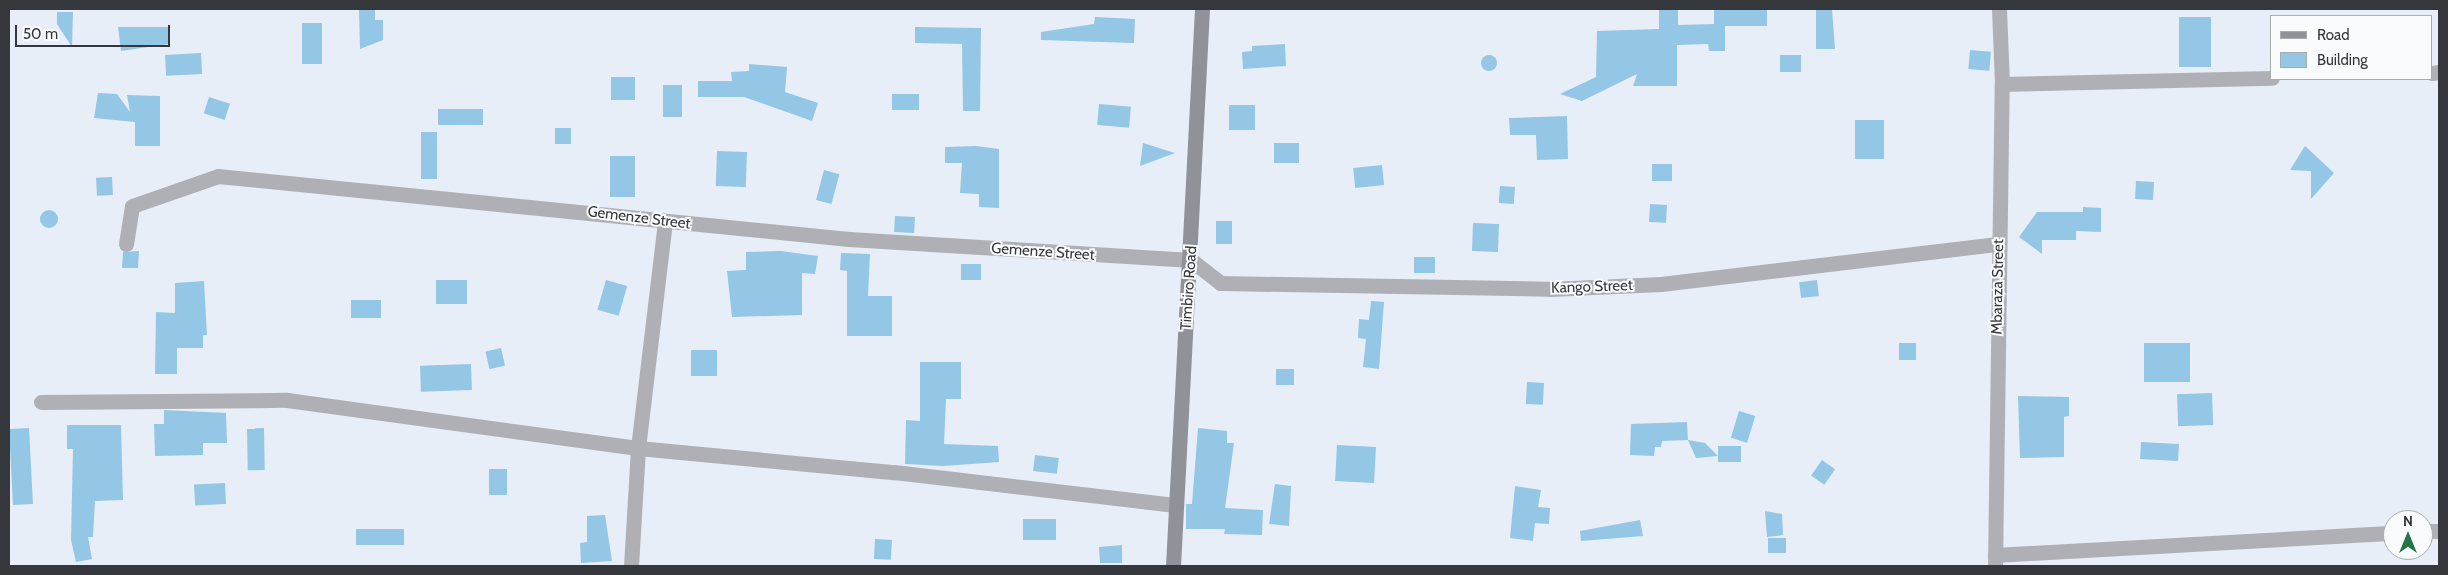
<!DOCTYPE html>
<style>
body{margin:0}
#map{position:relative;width:2448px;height:575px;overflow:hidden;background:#e7eef8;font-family:Cabin,sans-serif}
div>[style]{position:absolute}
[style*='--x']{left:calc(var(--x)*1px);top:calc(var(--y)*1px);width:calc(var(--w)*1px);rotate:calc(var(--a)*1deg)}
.building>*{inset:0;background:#94c6e6;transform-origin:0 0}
.round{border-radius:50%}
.street>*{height:15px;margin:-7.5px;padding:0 7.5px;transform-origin:7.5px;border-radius:7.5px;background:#afb0b5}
.secondary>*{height:15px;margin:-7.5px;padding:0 7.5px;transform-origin:7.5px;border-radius:7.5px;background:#909299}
span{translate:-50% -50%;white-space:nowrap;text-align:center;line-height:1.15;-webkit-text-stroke:4px #f9fbfd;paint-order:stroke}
.street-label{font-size:15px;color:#34373b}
.frame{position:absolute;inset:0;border:10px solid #34373b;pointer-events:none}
.legend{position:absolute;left:2270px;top:15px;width:162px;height:65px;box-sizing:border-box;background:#f9fbfd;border:1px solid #aaadaf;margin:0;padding:6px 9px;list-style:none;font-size:15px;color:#34373b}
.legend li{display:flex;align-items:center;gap:10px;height:25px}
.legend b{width:25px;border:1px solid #aaadaf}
.north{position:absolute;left:2383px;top:510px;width:50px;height:50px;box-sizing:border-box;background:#f9fbfd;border:1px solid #aaadaf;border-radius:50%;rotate:0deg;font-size:14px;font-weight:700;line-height:20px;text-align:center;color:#34373b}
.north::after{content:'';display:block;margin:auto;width:18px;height:22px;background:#237648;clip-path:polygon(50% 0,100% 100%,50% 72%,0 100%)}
.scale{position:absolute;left:15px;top:25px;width:155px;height:22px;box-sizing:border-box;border:2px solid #34373b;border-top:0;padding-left:6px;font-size:15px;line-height:18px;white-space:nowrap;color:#34373b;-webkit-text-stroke:4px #f9fbfd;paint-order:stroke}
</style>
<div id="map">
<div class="building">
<div style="clip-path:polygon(359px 9px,375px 9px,375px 20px,383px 20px,383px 40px,360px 49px)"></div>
<div style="clip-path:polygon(1659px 9px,1678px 9px,1678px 25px,1714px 24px,1714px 9px,1767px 9px,1767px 26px,1725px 26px,1725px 51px,1709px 51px,1708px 44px,1677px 45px,1677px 86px,1633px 86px,1637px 74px,1582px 101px,1560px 94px,1596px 77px,1597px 31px,1659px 29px)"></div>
<div style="clip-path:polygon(1816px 9px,1832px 9px,1835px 49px,1816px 49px)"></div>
<div style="clip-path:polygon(57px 12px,73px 12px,72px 47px,57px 24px)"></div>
<div style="clip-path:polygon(1095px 17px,1135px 19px,1134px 43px,1041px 40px,1041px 32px,1094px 24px)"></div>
<div style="left:2179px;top:17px;width:32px;height:50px"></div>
<div style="left:302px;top:23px;width:20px;height:41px"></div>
<div style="clip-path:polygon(118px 27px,169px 27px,169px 44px,121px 51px)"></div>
<div style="clip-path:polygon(915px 27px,981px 28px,980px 111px,963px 111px,962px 44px,915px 43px)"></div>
<div style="clip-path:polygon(1285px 44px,1286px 66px,1243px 69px,1242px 52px,1252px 51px,1252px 46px)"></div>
<div style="left:1970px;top:50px;width:21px;height:19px;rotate:5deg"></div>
<div style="left:201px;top:53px;width:21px;height:36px;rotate:87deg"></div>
<div class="round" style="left:1481px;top:55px;width:16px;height:16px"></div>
<div style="left:1780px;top:55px;width:21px;height:17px"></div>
<div style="clip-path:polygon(749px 64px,787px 67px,785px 92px,818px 103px,812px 121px,744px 97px,698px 97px,698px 81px,732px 81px,731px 72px,749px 71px)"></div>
<div style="left:635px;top:77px;width:23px;height:24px;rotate:90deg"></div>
<div style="left:663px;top:85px;width:19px;height:32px"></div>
<div style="clip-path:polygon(98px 93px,117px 94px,130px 112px,127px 95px,160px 96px,160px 146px,135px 146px,135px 122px,94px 118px)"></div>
<div style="left:892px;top:94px;width:27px;height:16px"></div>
<div style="left:209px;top:97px;width:22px;height:17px;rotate:18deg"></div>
<div style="left:1099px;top:104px;width:32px;height:21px;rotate:5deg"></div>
<div style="left:1229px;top:105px;width:26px;height:25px"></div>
<div style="left:438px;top:109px;width:45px;height:16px"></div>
<div style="clip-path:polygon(1567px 116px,1568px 159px,1537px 160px,1536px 135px,1510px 135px,1509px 118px)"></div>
<div style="left:1855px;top:120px;width:29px;height:39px"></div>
<div style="left:555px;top:128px;width:16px;height:16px"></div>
<div style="left:421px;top:132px;width:16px;height:47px"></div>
<div style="clip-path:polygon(1143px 143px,1175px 153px,1140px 166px)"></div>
<div style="left:1274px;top:143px;width:25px;height:20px"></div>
<div style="clip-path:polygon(976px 146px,999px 149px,999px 208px,979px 207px,979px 194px,960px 193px,962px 163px,945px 163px,945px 147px)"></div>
<div style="clip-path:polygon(2305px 146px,2334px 173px,2311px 199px,2311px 171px,2290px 170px)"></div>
<div style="left:717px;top:151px;width:30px;height:35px;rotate:2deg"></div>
<div style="left:610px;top:156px;width:25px;height:41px"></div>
<div style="left:1672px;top:164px;width:17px;height:20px;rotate:90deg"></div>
<div style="left:1382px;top:165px;width:20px;height:29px;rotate:84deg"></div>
<div style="left:824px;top:170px;width:16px;height:31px;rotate:15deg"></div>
<div style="left:112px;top:177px;width:18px;height:16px;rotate:87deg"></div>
<div style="left:2136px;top:181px;width:18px;height:18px;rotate:3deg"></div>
<div style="left:1500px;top:186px;width:15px;height:17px;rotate:4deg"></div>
<div style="left:1650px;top:204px;width:17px;height:18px;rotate:3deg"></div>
<div style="clip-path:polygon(2083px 207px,2101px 208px,2101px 232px,2076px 231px,2076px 240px,2042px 240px,2042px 254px,2019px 237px,2037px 212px,2083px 212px)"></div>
<div class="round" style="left:40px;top:210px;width:18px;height:18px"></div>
<div style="left:895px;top:216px;width:20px;height:16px;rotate:3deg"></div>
<div style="left:1216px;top:221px;width:16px;height:23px"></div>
<div style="left:1473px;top:223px;width:26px;height:28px;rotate:2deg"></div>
<div style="clip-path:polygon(139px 251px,138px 268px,122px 268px,123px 252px)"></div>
<div style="clip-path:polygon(781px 251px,818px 256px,815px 274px,802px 273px,802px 315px,732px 317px,727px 271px,746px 270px,746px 252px)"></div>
<div style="clip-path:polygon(841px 253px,870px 254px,868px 296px,892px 296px,892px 336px,847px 336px,847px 271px,840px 270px)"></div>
<div style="left:1414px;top:257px;width:21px;height:16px"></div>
<div style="left:961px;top:264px;width:20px;height:16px"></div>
<div style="left:436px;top:280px;width:31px;height:24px"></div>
<div style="left:606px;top:280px;width:22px;height:31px;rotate:16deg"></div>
<div style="left:1817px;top:280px;width:16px;height:18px;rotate:83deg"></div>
<div style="clip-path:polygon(204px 281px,207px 335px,203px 335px,203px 348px,177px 348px,177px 374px,155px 374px,156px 312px,175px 313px,175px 283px)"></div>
<div style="left:381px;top:300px;width:18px;height:30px;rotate:90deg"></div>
<div style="clip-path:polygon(1371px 301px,1384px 302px,1379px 369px,1363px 367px,1366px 339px,1358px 338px,1359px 319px,1369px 320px)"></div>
<div style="left:1916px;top:343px;width:17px;height:17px;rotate:90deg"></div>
<div style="left:2144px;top:343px;width:46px;height:39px"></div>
<div style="left:501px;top:348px;width:18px;height:16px;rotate:77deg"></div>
<div style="left:691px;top:350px;width:26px;height:26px"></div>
<div style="clip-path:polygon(920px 362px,961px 362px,961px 399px,946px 399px,944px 444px,998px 446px,999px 462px,943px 466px,905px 464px,906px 420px,920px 421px)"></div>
<div style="left:471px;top:364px;width:26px;height:51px;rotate:88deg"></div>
<div style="left:1276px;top:369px;width:18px;height:16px"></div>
<div style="left:1527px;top:382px;width:17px;height:22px;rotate:3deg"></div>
<div style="left:2212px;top:393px;width:32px;height:35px;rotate:88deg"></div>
<div style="clip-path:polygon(2018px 396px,2069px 397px,2069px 416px,2064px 417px,2064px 457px,2020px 458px)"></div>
<div style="clip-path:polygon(164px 410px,226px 413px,227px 443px,203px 443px,203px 455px,155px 456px,154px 424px,164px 424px)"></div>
<div style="left:1739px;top:411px;width:17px;height:28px;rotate:17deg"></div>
<div style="clip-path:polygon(1687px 422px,1688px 440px,1705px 443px,1718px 456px,1718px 446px,1741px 446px,1741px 462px,1718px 462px,1718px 456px,1696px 458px,1688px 440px,1662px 441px,1661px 447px,1655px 447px,1654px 456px,1630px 455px,1631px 424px)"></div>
<div style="clip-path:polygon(67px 425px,121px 425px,123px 500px,95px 501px,93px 537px,88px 537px,92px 559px,76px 562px,71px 540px,73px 449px,67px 449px)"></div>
<div style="left:29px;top:428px;width:76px;height:20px;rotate:87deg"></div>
<div style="left:264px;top:428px;width:42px;height:17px;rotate:89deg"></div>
<div style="clip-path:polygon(1198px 428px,1227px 431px,1227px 443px,1234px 443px,1225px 508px,1263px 510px,1262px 535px,1224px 534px,1225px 529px,1186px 529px,1186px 504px,1192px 504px)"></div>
<div style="left:2141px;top:442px;width:38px;height:17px;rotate:3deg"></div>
<div style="left:1337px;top:445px;width:39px;height:36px;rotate:3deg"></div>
<div style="left:1035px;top:455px;width:24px;height:16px;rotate:7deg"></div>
<div style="left:1822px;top:460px;width:16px;height:19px;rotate:35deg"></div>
<div style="left:489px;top:469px;width:18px;height:26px"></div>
<div style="left:225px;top:483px;width:21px;height:31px;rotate:87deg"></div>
<div style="clip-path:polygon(1275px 484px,1291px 486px,1289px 526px,1269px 524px)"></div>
<div style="clip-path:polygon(1515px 486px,1541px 490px,1538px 507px,1550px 508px,1549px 524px,1535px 523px,1533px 541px,1510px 538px)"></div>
<div style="clip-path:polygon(1765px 511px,1782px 514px,1783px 535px,1767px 537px)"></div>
<div style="clip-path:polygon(605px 515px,612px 561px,581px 563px,580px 543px,587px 542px,587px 516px)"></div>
<div style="left:1023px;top:519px;width:33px;height:21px"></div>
<div style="clip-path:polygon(1640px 520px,1643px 536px,1581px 541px,1580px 531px)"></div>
<div style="left:356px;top:529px;width:48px;height:16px"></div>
<div style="left:1768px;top:538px;width:18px;height:15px"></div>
<div style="left:875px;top:539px;width:17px;height:20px;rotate:3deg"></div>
<div style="clip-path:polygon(1122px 545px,1122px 563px,1100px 563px,1099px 547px)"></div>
</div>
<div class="street">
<div style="--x:2432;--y:73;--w:7;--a:-8"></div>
<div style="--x:2002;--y:84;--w:270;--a:-1.3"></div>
<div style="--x:126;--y:244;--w:38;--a:-81"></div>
<div style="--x:132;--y:206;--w:91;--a:-19.2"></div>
<div style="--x:218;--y:176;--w:634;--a:5.7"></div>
<div style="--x:849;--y:239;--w:343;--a:3.5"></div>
<div style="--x:1191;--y:260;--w:37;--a:38"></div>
<div style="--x:1220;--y:283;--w:330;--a:1"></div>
<div style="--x:1550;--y:289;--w:111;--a:-2.6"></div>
<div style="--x:1661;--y:284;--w:339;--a:-6.8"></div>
<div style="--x:41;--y:402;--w:246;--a:-0.5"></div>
<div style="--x:287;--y:400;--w:354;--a:7.8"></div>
<div style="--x:638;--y:448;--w:257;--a:5.4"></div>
<div style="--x:894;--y:472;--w:283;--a:6.7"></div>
<div style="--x:2423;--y:531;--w:16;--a:0"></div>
<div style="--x:1995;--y:555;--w:399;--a:-3.2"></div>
<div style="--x:631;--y:566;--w:118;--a:-86.6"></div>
<div style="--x:638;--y:448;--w:228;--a:-83.2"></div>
<div style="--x:1995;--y:566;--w:482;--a:-89.2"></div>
<div style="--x:2002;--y:84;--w:75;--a:-92.3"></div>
</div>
<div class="secondary">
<div style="--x:1173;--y:566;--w:558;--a:-87.02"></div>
</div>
<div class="street-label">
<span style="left:639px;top:218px;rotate:7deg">Gemenze Street</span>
<span style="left:1043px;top:252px;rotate:4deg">Gemenze Street</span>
<span style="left:1592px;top:287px;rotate:-2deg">Kango Street</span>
<span style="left:1998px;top:287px;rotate:-89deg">Mbaraza Street</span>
<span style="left:1189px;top:288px;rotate:-86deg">Timbiro Road</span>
</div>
<div class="frame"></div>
<ul class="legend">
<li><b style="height:6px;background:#909299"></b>Road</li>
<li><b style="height:14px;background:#94c6e6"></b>Building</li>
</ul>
<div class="north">N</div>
<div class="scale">50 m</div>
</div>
